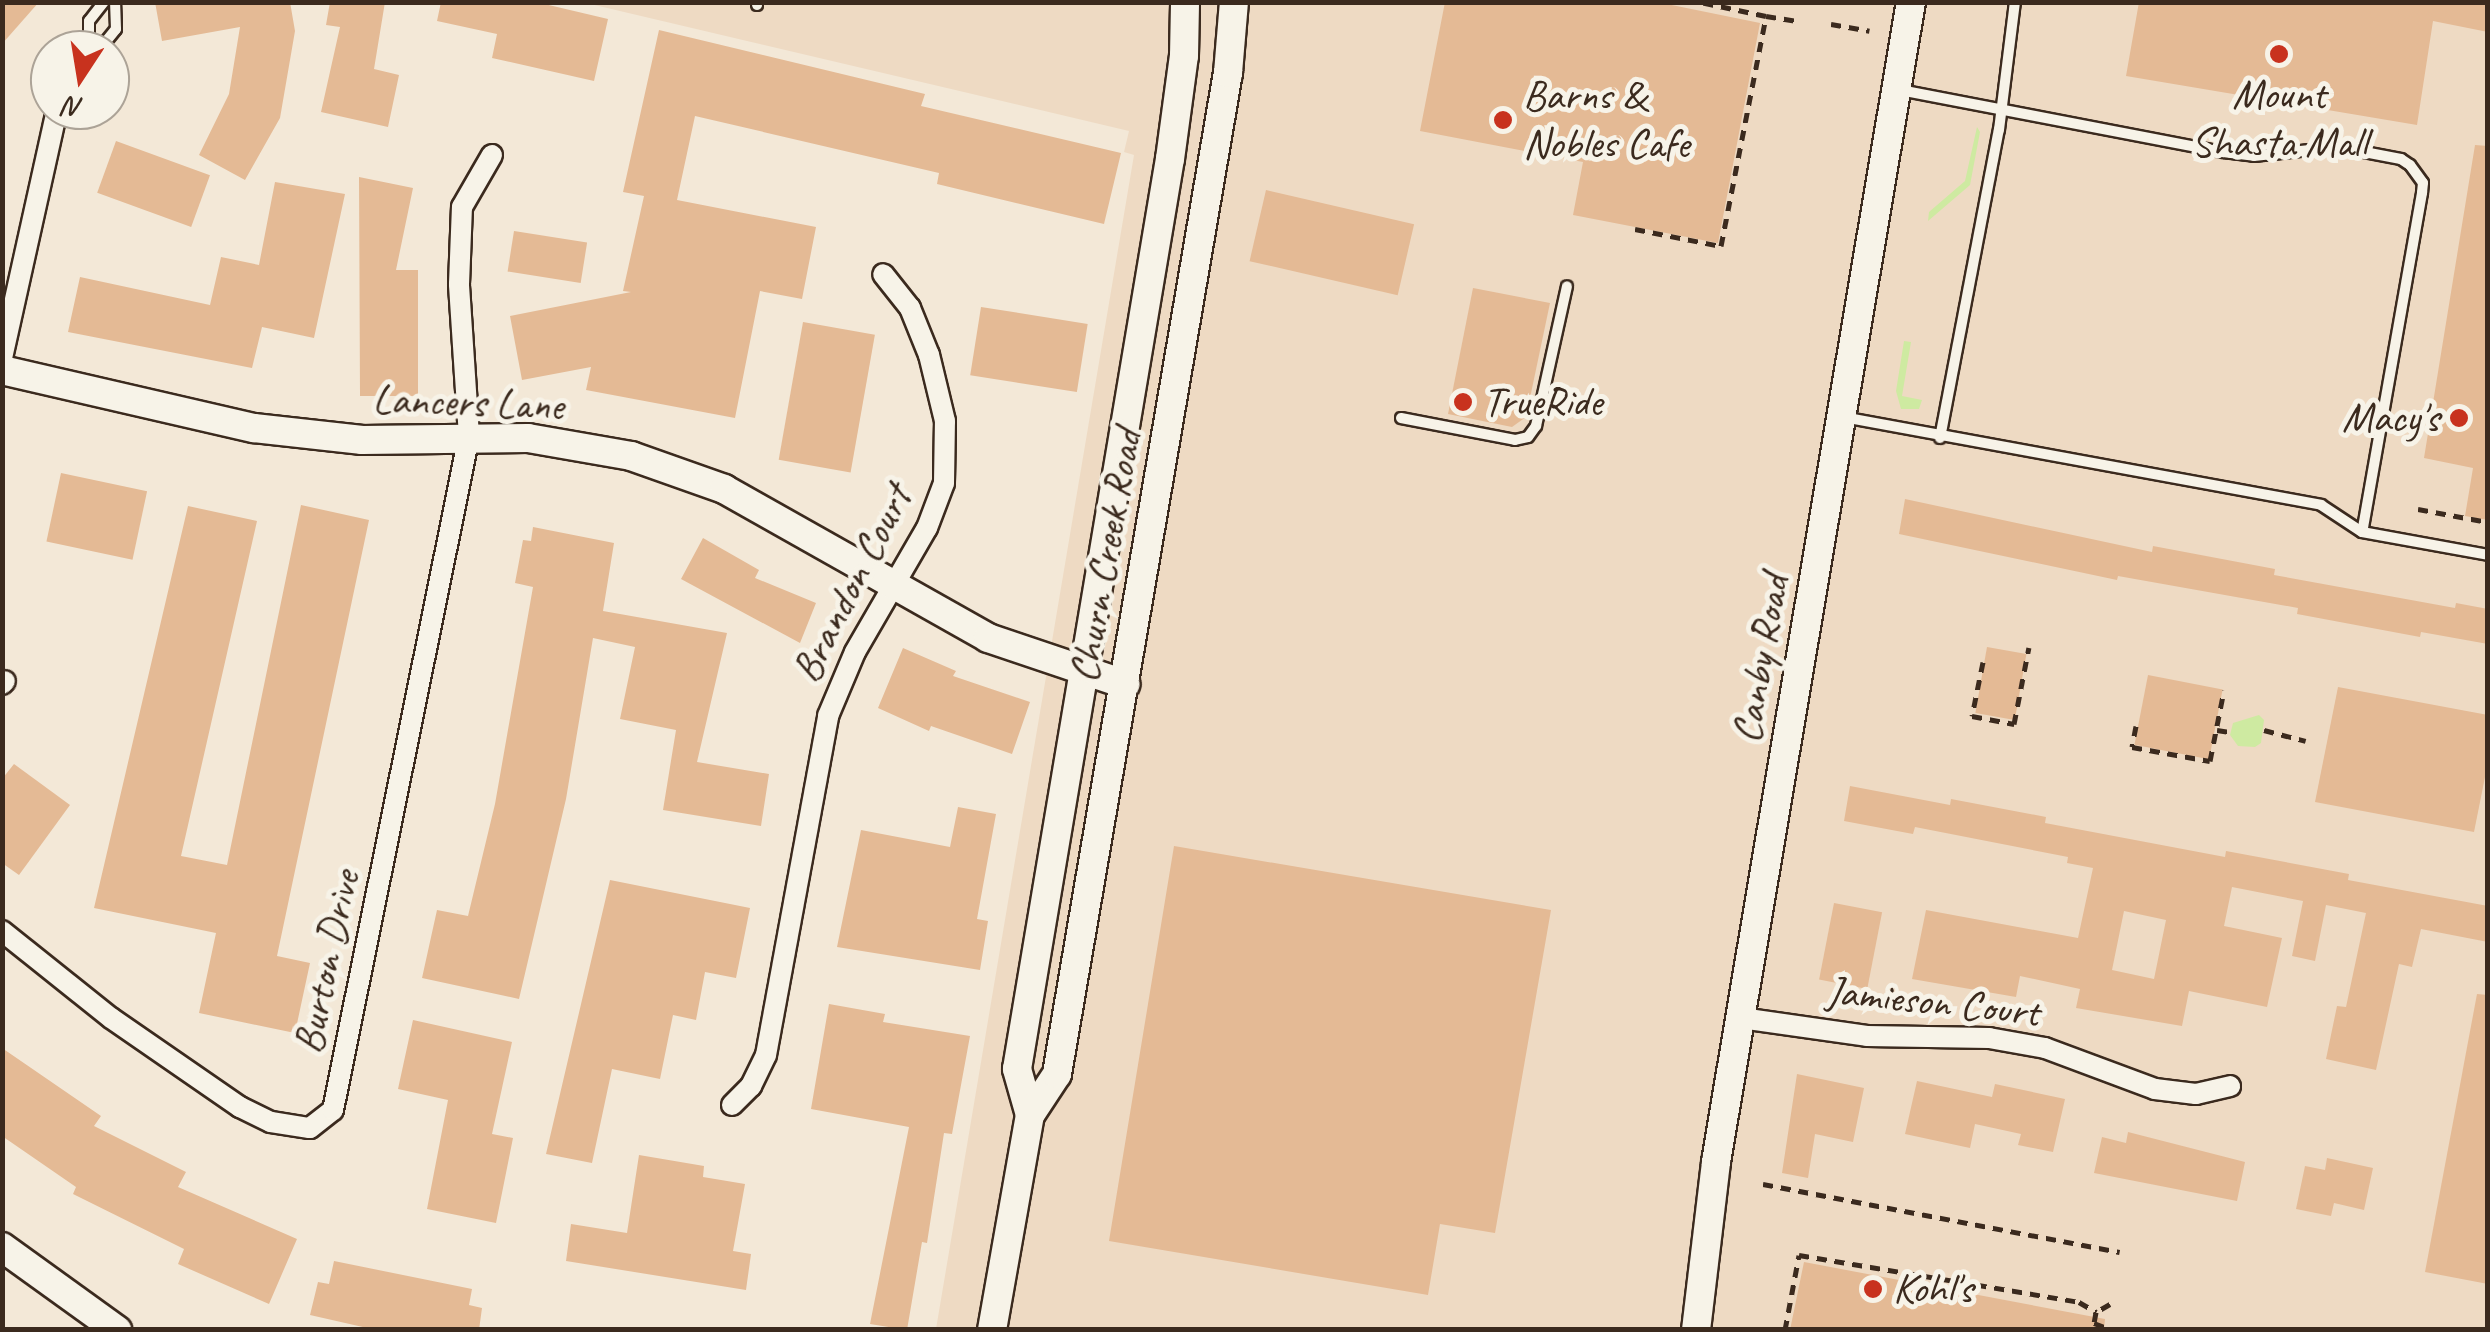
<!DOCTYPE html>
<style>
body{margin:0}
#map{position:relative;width:2490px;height:1332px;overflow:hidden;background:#f3e8d7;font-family:Caveat,sans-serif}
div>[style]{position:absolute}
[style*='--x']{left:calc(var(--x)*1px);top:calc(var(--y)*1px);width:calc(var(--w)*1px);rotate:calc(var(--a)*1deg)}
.built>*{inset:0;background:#eedac3}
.green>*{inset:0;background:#ceeaa1}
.building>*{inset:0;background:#e4ba95;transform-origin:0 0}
.path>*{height:5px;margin-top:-2.5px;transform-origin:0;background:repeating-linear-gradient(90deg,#3b2a1e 0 10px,transparent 0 18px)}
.roads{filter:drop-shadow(2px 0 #3b2a1e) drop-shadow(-2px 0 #3b2a1e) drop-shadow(0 2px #3b2a1e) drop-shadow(0 -2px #3b2a1e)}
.lane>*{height:10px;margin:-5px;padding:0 5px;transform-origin:5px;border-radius:5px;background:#f7f3e8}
.street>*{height:20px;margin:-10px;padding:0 10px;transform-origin:10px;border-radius:10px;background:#f7f3e8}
.secondary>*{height:28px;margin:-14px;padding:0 14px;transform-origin:14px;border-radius:14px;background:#f7f3e8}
.dots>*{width:28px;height:28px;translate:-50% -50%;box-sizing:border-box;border:5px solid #f7f3e8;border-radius:50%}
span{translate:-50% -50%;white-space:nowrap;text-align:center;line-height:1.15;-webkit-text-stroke:10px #f7f3e8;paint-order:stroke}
.poi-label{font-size:42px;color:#3b2a1e}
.left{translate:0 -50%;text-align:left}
.right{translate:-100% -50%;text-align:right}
.street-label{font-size:42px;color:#3b2a1e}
.frame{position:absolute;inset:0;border:5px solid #3b2a1e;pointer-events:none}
.north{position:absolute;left:30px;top:30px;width:100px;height:100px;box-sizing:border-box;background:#f7f3e8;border:2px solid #aca397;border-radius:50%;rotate:192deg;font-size:28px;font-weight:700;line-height:40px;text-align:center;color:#3b2a1e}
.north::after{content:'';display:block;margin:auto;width:35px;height:45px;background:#c8321e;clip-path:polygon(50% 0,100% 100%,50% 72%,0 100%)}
</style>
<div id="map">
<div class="built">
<div style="clip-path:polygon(586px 3px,2487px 3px,2487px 1329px,936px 1329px,1134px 155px,1124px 152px,1129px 131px)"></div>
</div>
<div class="green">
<div style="clip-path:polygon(1977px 127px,1980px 132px,1970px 185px,1928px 221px,1929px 212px,1965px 181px)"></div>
<div style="clip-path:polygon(1904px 341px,1911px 342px,1902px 396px,1922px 400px,1919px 409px,1901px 409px,1896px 391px)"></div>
<div style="clip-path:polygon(2259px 715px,2264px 720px,2261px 743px,2255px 747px,2238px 746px,2230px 735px,2233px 723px)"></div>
</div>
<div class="building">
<div style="clip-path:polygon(2px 2px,39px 2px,2px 44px)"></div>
<div style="clip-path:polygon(155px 2px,290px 2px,295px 31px,280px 118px,245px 180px,199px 155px,229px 94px,240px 27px,162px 41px)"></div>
<div style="clip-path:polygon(330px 2px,385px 2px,374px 69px,399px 75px,388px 127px,321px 112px,340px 27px,326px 25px)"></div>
<div style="clip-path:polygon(441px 2px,536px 2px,608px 19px,594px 81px,492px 58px,497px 34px,437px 21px)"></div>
<div style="clip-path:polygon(1445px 2px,1657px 2px,1760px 23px,1718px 243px,1573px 215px,1583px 162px,1420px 131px)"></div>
<div style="clip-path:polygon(2139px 2px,2488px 2px,2488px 32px,2433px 21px,2417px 125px,2126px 76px)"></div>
<div style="clip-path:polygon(659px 30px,925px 94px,921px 106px,1121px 153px,1104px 224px,937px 184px,939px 173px,695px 116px,677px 200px,816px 227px,802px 299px,760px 291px,735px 418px,586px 390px,591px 367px,522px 380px,510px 316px,631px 292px,623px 291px,644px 196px,623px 192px)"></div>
<div style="left:116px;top:141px;width:100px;height:55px;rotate:20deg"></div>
<div style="clip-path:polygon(2475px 145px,2488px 146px,2488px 520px,2465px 516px,2473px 468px,2424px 458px)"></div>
<div style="clip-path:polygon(359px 177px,413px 188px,396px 270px,418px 270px,418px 396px,360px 396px)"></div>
<div style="clip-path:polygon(275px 182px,345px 194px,314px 338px,262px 327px,252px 368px,68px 332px,80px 277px,210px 305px,221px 257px,259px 265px)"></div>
<div style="left:1266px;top:190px;width:152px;height:73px;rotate:13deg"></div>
<div style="left:514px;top:231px;width:74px;height:41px;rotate:9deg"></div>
<div style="clip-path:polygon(1473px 288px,1550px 303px,1526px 417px,1512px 427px,1448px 414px)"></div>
<div style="left:981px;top:307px;width:108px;height:69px;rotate:9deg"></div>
<div style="left:803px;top:322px;width:73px;height:140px;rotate:10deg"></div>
<div style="left:61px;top:473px;width:88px;height:70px;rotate:12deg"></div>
<div style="clip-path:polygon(1905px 499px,2152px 552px,2153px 546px,2275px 569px,2274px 575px,2455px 608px,2456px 603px,2488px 609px,2488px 644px,2421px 632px,2420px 637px,2297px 614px,2298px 608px,2118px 576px,2117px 580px,1899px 534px)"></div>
<div style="clip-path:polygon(301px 505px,369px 520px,277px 956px,310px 963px,295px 1033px,199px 1013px,216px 933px,94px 908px,188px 506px,257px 521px,181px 856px,227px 865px)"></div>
<div style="clip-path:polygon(533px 527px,614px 543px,603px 611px,727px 633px,697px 762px,769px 774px,761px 826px,663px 810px,676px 730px,620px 719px,635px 647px,593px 638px,566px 799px,519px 999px,422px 978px,437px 910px,468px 916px,495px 804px,533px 587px,515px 583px,523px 540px,531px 541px)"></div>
<div style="clip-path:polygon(703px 538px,759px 570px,755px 578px,816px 603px,800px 643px,681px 579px)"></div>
<div style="left:1987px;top:647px;width:40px;height:67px;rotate:10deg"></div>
<div style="clip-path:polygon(903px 648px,956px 671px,953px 676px,1030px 702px,1012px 754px,931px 726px,929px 731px,878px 708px)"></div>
<div style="left:2148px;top:675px;width:76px;height:71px;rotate:11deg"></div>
<div style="clip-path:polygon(2338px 687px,2488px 715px,2488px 762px,2474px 832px,2315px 802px)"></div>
<div style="clip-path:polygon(14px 764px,70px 805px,19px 875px,2px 863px,2px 779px)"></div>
<div style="clip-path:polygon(evenodd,1850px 786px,1950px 805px,1951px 799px,2046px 817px,2045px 823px,2225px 857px,2226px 851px,2349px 874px,2348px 880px,2488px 906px,2488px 942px,2421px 929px,2412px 967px,2399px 964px,2376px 1070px,2326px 1059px,2337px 1006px,2346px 1007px,2366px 913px,2326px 905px,2315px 961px,2292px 956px,2303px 901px,2232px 887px,2224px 926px,2282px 938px,2267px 1007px,2189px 991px,2182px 1026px,2076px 1008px,2080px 989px,2020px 976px,2016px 997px,1912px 979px,1926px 910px,2078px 938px,2093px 868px,2067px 863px,2068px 857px,1915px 827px,1913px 834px,1844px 821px,1850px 786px,2124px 911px,2166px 920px,2154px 979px,2112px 970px,2124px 911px)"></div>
<div style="clip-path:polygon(958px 807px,996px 814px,977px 919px,988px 921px,980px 970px,837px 947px,861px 830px,950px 847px)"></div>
<div style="clip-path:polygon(1174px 846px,1551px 910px,1495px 1233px,1440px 1224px,1428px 1295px,1109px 1241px)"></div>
<div style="clip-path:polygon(610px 880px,750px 908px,736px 978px,705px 972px,696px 1020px,673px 1015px,660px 1079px,612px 1069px,592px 1163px,546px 1154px)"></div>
<div style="left:1834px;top:903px;width:49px;height:78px;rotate:11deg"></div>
<div style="clip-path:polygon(2477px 994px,2488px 995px,2488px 1284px,2425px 1272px)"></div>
<div style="clip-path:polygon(829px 1004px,885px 1014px,883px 1022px,970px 1036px,952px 1134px,944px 1133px,927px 1243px,922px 1242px,907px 1330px,870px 1324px,909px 1127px,811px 1109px)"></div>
<div style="clip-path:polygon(413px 1020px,512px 1042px,492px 1134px,513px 1138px,496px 1223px,427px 1209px,448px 1100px,398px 1089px)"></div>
<div style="clip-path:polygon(2px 1048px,101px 1116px,94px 1126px,186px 1172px,178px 1187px,297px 1239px,269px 1304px,178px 1264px,184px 1249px,73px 1194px,76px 1187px,2px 1136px)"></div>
<div style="clip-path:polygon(1797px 1074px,1864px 1088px,1853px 1142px,1815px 1134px,1808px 1178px,1782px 1173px)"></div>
<div style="clip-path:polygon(1917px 1081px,1992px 1097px,1995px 1084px,2065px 1099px,2053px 1152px,2018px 1145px,2021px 1134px,1975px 1124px,1970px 1148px,1905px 1134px)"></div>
<div style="clip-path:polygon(2128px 1132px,2245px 1162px,2237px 1201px,2094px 1173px,2102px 1137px,2126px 1143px)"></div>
<div style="clip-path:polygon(639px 1155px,704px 1166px,703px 1177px,745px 1184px,733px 1251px,751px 1254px,746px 1290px,566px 1261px,571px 1224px,627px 1233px)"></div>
<div style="clip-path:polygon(2327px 1158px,2373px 1168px,2364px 1210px,2334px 1203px,2331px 1216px,2296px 1209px,2305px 1166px,2325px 1170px)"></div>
<div style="clip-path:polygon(334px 1261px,472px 1289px,469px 1305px,482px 1308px,479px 1330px,376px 1330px,310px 1315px,318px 1282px,329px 1284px)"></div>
<div style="clip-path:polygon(1804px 1262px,2105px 1319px,2104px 1330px,1790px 1330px)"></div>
</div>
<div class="path">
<div style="--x:1766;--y:16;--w:30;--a:9"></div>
<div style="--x:1831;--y:24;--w:39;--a:10"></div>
<div style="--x:1635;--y:229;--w:88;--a:11.2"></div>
<div style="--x:1721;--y:246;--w:234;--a:-78.9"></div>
<div style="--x:1766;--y:16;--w:67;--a:-168"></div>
<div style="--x:2418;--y:509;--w:71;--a:10.5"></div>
<div style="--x:1983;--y:662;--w:55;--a:101.5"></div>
<div style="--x:1972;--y:716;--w:43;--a:10.8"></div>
<div style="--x:2014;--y:724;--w:78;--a:-79"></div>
<div style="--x:2136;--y:726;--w:21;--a:101"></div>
<div style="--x:2132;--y:747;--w:79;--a:10.2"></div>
<div style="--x:2210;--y:761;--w:72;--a:-78.8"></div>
<div style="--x:2217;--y:730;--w:13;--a:9"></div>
<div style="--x:2264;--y:730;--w:43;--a:14.7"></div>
<div style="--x:1763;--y:1184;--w:363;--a:10.8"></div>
<div style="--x:2110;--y:1304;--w:16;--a:150"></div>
<div style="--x:2096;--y:1312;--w:11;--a:100"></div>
<div style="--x:2094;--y:1323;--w:19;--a:21"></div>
<div style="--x:1785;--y:1330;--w:76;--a:-79.4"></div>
<div style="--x:1799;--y:1255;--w:284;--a:9.5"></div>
<div style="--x:2079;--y:1302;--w:20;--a:30"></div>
</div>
<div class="roads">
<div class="lane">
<div style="--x:757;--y:2;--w:3;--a:90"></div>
<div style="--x:89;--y:50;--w:29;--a:-90"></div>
<div style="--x:89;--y:21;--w:24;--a:-52"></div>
<div style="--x:99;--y:50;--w:27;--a:-51"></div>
<div style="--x:116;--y:29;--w:27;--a:-92"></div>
<div style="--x:1900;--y:90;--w:329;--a:10.9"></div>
<div style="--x:2223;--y:152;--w:31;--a:7"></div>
<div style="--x:2254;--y:156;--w:84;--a:-6.1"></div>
<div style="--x:2338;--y:147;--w:64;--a:10.8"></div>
<div style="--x:2401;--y:159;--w:11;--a:34"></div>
<div style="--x:2410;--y:165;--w:22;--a:54"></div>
<div style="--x:2423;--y:183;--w:10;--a:96"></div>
<div style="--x:2422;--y:193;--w:344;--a:100"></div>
<div style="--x:1843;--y:417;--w:486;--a:10.4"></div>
<div style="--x:2321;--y:505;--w:49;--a:33.4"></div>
<div style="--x:2362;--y:532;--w:128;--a:10.3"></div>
<div style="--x:1401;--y:418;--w:116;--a:10.9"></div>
<div style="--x:1515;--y:440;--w:13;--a:-13"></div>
<div style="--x:1528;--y:437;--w:14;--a:-54"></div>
<div style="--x:1536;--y:426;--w:143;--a:-77.5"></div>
<div style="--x:1940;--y:438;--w:314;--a:-79.2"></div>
<div style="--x:1999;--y:130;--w:129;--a:-82.9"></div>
</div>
<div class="street">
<div style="--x:2;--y:358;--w:254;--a:-77.5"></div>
<div style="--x:2;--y:684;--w:4;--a:-45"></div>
<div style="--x:2;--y:931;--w:139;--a:38.6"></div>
<div style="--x:111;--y:1018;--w:157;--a:34.6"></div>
<div style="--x:240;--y:1107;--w:34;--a:26"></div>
<div style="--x:271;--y:1122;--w:39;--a:9"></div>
<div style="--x:310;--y:1128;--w:29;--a:-38"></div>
<div style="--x:333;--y:1110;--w:688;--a:-78.59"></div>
<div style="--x:469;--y:436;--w:152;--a:-93.8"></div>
<div style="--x:459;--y:284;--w:77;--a:-87.8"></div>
<div style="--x:462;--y:207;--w:60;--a:-60"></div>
<div style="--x:1741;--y:1018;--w:127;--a:8.1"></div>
<div style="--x:1867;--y:1036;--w:122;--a:0.9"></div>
<div style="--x:1989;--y:1038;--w:57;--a:10.1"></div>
<div style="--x:2045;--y:1048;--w:117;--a:20.4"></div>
<div style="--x:2155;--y:1089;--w:41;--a:7"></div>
<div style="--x:2196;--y:1094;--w:35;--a:-13"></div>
<div style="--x:732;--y:1105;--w:27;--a:-45"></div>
<div style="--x:751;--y:1086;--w:34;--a:-64"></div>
<div style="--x:766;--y:1055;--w:345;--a:-79.6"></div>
<div style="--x:828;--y:716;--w:69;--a:-67.1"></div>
<div style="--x:855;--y:652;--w:143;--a:-59.9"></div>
<div style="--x:927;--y:528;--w:48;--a:-69.3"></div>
<div style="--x:944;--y:483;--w:62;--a:-89.1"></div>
<div style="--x:945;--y:421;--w:68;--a:-103.6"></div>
<div style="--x:929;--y:355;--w:51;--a:-112"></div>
<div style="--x:910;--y:308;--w:43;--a:-128.5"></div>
</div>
<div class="secondary">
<div style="--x:2;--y:370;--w:259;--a:13"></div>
<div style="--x:254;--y:428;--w:109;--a:6.3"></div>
<div style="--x:362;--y:440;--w:166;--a:-0.7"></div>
<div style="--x:528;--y:438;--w:105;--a:9.9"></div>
<div style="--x:631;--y:456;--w:99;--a:19.5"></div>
<div style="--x:724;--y:489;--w:303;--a:29.4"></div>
<div style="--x:988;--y:638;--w:145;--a:18.6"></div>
<div style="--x:1030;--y:1115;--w:48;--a:-105.8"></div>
<div style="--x:1017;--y:1069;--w:923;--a:-80.46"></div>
<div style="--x:1170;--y:159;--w:104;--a:-82.3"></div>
<div style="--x:1184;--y:56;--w:54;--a:-88.9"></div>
<div style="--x:2;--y:1247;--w:142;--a:35.8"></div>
<div style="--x:992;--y:1330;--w:218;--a:-80"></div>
<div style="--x:1030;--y:1115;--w:49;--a:-56.6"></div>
<div style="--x:1057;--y:1074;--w:1016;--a:-80.31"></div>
<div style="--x:1228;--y:73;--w:71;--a:-85.2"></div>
<div style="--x:1696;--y:1330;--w:169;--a:-83.2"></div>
<div style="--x:1716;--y:1162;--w:1176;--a:-80.46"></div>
</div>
</div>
<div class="dots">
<div style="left:2279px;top:54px;background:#c8321e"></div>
<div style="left:1503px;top:120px;background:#c8321e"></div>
<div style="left:1463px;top:402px;background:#c8321e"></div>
<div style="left:2459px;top:418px;background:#c8321e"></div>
<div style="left:1873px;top:1289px;background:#c8321e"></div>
</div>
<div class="poi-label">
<span style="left:2279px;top:119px">Mount<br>Shasta Mall</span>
<span class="left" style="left:1523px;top:120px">Barns &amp;<br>Nobles Cafe</span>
<span class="left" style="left:1483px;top:402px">TrueRide</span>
<span class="right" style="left:2439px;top:418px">Macy's</span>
<span class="left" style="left:1893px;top:1289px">Kohl's</span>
</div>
<div class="street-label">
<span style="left:468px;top:403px;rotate:2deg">Lancers Lane</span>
<span style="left:1106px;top:556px;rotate:-80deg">Churn Creek Road</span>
<span style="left:852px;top:584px;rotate:-63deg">Brandon Court</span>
<span style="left:1761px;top:659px;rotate:-80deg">Canby Road</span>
<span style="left:327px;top:962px;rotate:-78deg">Burton Drive</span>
<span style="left:1933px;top:1002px;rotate:6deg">Jamieson Court</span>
</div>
<div class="frame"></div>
<div class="north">N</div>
</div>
